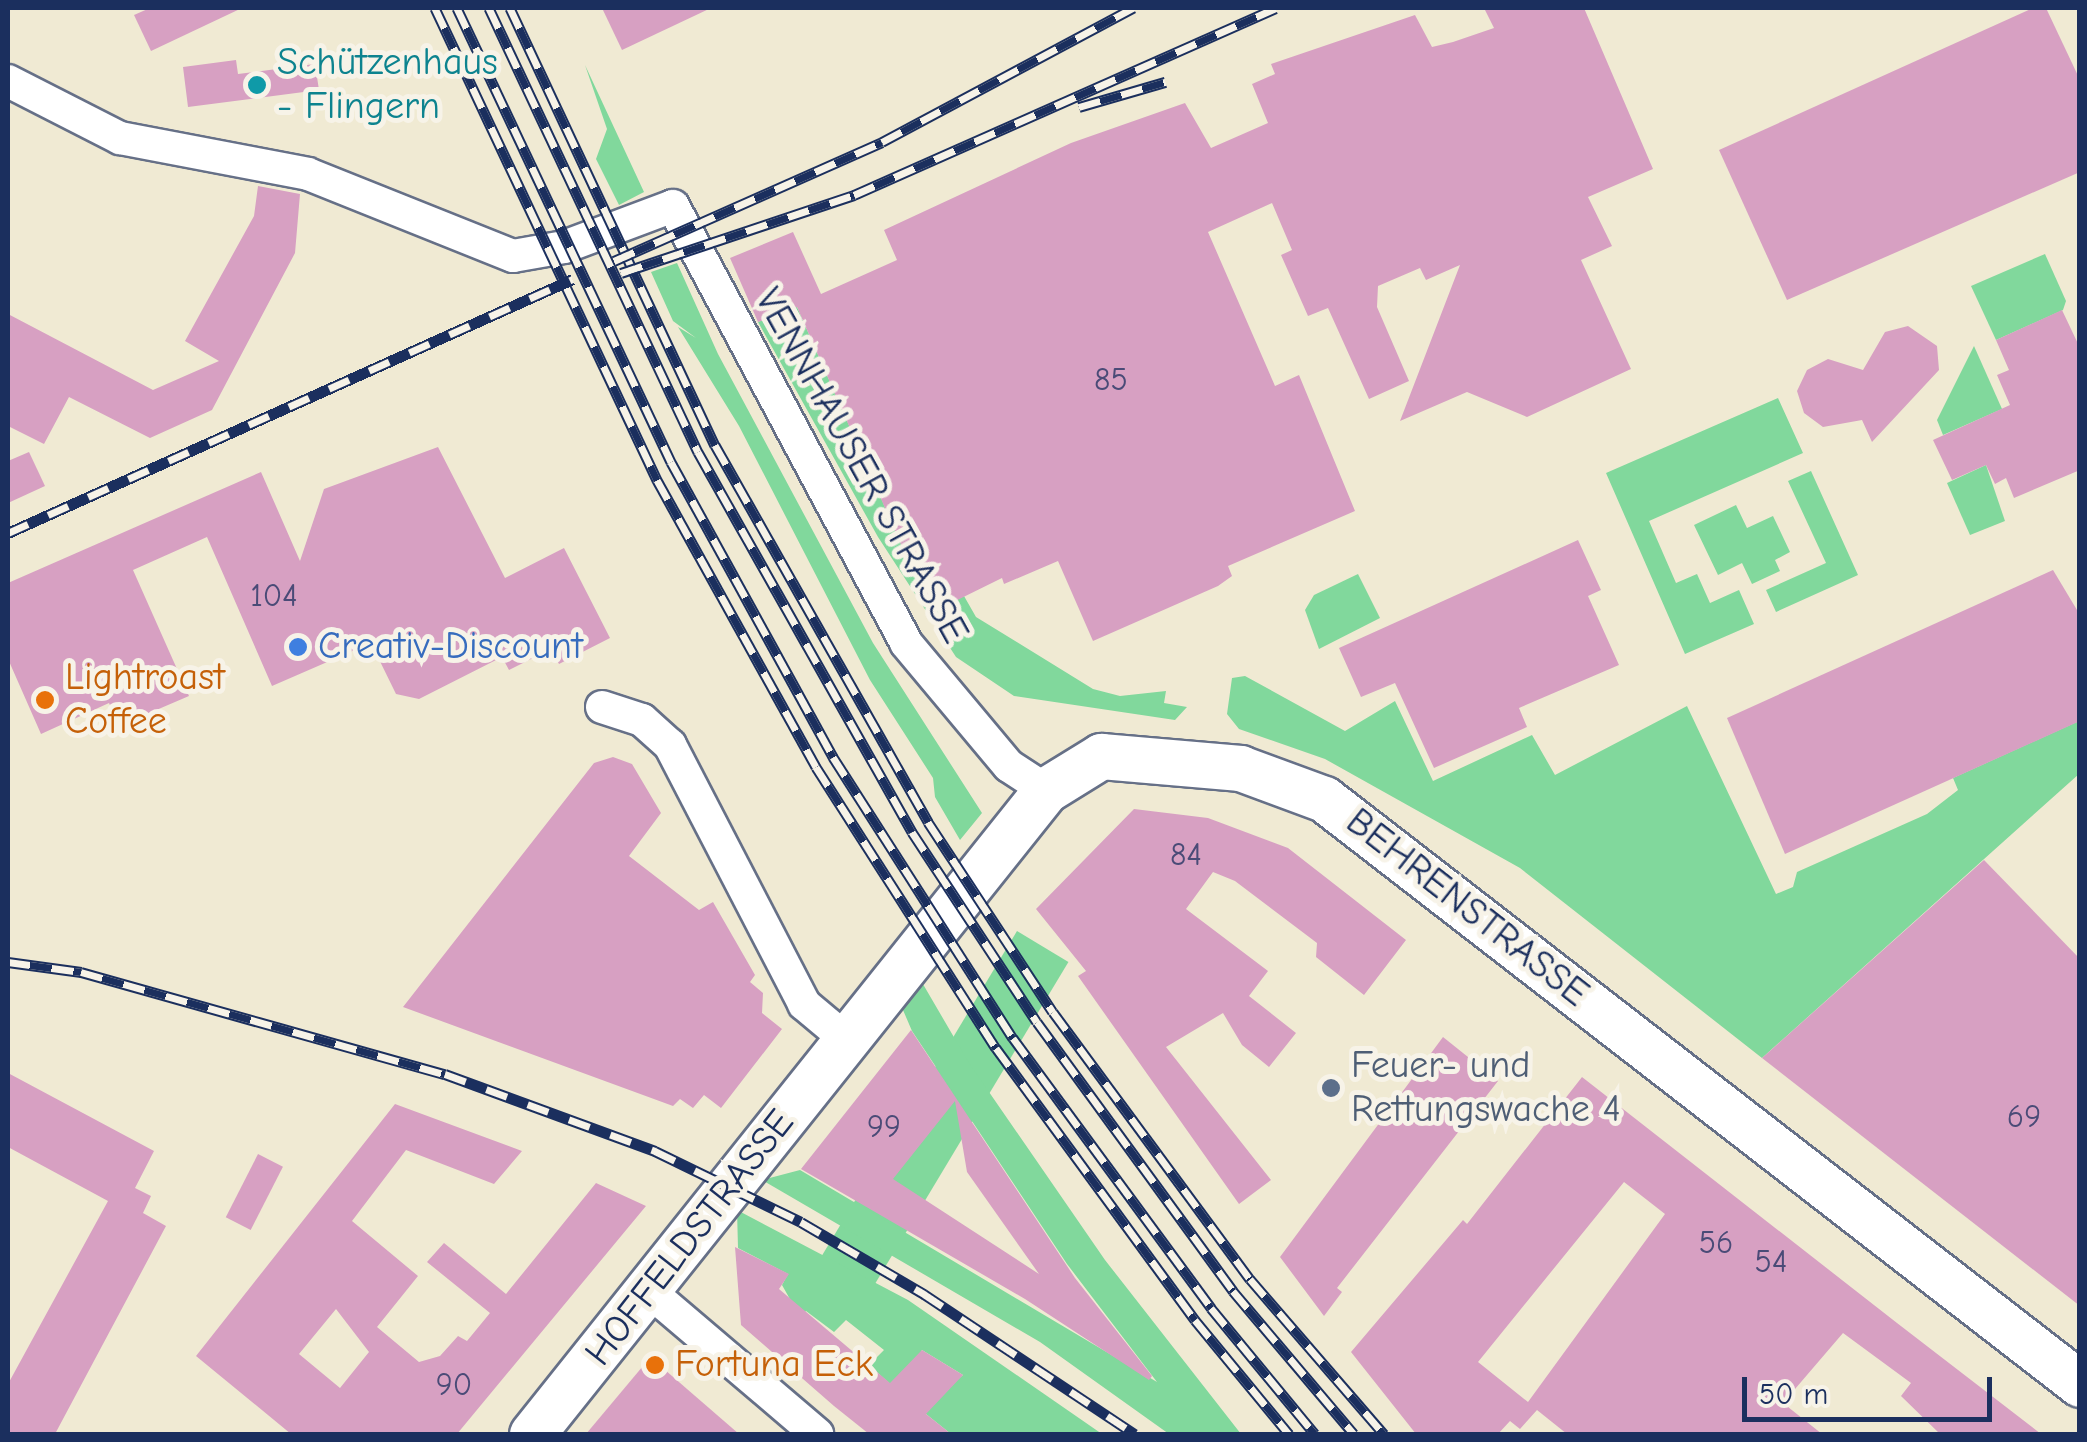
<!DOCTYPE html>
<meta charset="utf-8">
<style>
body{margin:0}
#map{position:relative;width:2087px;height:1442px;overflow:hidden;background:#f0ead3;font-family:"Comic Neue",sans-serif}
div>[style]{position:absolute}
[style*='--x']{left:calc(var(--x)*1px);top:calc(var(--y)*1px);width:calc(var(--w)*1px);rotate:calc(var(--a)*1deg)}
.green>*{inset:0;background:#81d89c;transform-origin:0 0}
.building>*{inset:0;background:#d7a0c2;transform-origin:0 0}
.roads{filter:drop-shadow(2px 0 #667087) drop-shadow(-2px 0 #667087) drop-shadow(0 2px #667087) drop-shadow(0 -2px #667087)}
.street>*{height:32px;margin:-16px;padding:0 16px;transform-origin:16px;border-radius:16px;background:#fff}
.secondary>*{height:45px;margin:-22.5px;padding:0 22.5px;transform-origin:22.5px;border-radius:22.5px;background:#fff}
.rail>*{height:11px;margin-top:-5.5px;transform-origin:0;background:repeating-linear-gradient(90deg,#f7f3e8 0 22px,#1b2f5e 0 44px);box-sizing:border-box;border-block:2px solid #1b2f5e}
.dots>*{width:28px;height:28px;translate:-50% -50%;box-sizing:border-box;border:5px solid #f7f3e8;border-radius:50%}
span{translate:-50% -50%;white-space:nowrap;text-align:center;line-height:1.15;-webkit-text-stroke:10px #f7f3e8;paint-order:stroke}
.number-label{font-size:32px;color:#4a4b77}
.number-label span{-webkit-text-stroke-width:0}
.culture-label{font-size:38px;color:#0d838f}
.left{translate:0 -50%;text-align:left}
.street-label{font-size:38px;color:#1b2f5e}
.shop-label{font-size:38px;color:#366cbe}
.food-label{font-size:38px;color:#c56008}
.service-label{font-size:38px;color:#4e5e75}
.frame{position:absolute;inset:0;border:10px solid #1b2f5e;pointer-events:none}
.scale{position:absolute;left:1742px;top:1377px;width:250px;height:45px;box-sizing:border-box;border:5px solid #1b2f5e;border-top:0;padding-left:12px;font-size:30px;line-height:35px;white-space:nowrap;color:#1b2f5e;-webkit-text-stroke:8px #f7f3e8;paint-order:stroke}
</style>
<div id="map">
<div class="green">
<div style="clip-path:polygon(585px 65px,644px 192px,619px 205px,596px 159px,607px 129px)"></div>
<div style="clip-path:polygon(2045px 254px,2066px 301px,2063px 310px,1996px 340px,1971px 286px)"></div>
<div style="clip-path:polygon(677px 263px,718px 354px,873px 643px,982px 813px,960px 840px,935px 797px,933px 778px,870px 680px,739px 426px,678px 327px,696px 338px,673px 321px,651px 272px)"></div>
<div style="clip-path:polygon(797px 307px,931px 612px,964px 596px,976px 617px,1093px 689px,1120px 696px,1166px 691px,1164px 703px,1187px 707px,1175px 720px,1014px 696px,956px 657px,878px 537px,758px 322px)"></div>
<div style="clip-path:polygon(1974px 346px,2002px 409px,1943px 435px,1937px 420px)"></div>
<div style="clip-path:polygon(1778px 398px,1803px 453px,1649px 521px,1676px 583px,1697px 574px,1710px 603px,1739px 590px,1754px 624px,1685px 654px,1606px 473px)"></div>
<div style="clip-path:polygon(1986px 465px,2005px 521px,1970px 535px,1947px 483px)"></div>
<div style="clip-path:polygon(1811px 471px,1858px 575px,1776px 612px,1766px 590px,1826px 563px,1788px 481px)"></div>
<div style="clip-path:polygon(1736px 505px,1747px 528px,1773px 516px,1790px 552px,1775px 560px,1780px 571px,1752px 584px,1742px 563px,1718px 575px,1694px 525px)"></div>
<div style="clip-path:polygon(1358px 574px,1380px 618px,1319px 649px,1305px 610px,1314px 595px)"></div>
<div style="clip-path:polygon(1245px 676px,1345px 731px,1395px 701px,1433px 781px,1532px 735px,1555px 775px,1687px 706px,1776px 894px,1793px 887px,1797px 872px,1927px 814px,1958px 790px,1953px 778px,2079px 721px,2079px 774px,1762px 1058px,1520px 868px,1325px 759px,1239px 729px,1227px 714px,1232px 678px)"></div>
<div style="left:1017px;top:931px;width:60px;height:418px;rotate:31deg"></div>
<div style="clip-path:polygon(920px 979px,969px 1063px,1105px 1260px,1241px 1434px,1169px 1434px,1040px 1342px,762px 1180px,800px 1170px,1157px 1382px,1067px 1264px,912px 1031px,900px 1003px)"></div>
<div style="clip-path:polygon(737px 1210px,908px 1300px,1102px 1434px,951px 1434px,921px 1410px,963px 1375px,922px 1350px,898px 1391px,869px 1365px,884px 1350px,846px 1320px,834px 1332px,806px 1311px,800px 1317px,782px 1285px,788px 1274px,738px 1248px)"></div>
</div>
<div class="building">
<div style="clip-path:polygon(150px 8px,242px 8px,151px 51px,134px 15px)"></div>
<div style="clip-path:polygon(602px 8px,711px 8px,622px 50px)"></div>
<div style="clip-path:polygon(1484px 8px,1584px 8px,1653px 169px,1588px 197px,1612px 246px,1581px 260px,1631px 369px,1527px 417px,1467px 392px,1400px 421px,1460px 265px,1426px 280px,1420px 268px,1378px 286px,1377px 307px,1409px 381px,1369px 399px,1328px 308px,1308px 316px,1281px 255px,1292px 250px,1272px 203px,1208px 232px,1275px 386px,1299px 375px,1355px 511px,1228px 566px,1232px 576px,1218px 586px,1093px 641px,1058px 561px,1004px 584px,1002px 578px,931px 613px,797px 307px,758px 322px,730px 258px,793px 232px,821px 294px,897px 260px,884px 230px,1071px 143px,1185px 103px,1211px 148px,1268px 123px,1252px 84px,1275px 74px,1271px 64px,1415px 15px,1432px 47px,1453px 42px,1494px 28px)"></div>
<div style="clip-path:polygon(2033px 8px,2046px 8px,2080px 80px,2080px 172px,1787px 300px,1719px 150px)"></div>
<div style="clip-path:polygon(236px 60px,238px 74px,315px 64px,319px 90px,188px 107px,183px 67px)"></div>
<div style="clip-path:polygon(258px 186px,300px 194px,295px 253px,212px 410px,150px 438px,69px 397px,44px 444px,8px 426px,8px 314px,153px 390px,219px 361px,185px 341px,254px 216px)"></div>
<div style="clip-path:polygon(2062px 310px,2080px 348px,2080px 470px,2014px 498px,2006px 478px,1995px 484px,1986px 465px,1952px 480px,1933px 440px,2010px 405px,1997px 375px,2009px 370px,1996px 340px)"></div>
<div style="clip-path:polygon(1908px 326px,1937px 346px,1939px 370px,1872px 442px,1862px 420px,1823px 427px,1804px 413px,1797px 391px,1807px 370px,1828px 359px,1863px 370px,1885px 332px)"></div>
<div style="clip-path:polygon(438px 447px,505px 578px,564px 548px,610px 638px,559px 664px,551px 649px,509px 670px,502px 657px,419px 699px,396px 694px,371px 643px,272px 686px,207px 537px,133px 570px,189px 696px,119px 726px,109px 703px,41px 734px,8px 659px,8px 583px,261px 472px,300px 561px,324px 489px)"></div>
<div style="clip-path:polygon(29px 452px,45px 486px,8px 503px,8px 461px)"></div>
<div style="clip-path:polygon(1578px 540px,1601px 590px,1588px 596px,1619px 665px,1519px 708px,1527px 727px,1434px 768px,1395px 683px,1361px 697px,1339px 648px)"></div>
<div style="clip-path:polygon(2053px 570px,2080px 615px,2080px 721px,1785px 854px,1727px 718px)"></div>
<div style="clip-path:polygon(613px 757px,632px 764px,661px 813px,629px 856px,699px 910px,713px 902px,755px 975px,750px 982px,763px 993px,762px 1013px,782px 1029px,721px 1108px,704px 1095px,693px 1108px,680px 1099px,673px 1106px,403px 1007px,594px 763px)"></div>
<div style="clip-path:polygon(1134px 809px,1208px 818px,1288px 848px,1406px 940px,1364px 995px,1316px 957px,1317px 943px,1235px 881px,1213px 872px,1186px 909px,1268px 971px,1249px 996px,1296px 1033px,1269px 1067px,1242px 1045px,1223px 1013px,1166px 1047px,1271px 1180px,1239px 1204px,1078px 976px,1086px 971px,1036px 909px)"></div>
<div style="clip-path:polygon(1984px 860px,2080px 959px,2080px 1306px,1762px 1058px)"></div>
<div style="clip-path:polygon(evenodd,911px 1030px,1075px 1278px,1152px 1376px,1149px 1380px,1025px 1299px,801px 1169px,911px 1030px,955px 1101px,967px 1172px,1039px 1274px,893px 1179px,955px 1101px)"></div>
<div style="clip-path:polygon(1443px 1037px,1498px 1081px,1337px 1288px,1342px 1292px,1324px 1316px,1280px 1257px)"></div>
<div style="clip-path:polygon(8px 1073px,154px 1151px,135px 1188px,151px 1196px,143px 1213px,166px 1226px,55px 1434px,8px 1434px,8px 1384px,108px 1201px,8px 1147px)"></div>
<div style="clip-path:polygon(evenodd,1582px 1077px,1897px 1323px,2041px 1434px,1940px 1434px,1901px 1396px,1911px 1383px,1843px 1333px,1783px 1403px,1822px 1434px,1567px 1434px,1537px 1410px,1520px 1429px,1510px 1421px,1498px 1434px,1416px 1434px,1351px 1352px,1463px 1220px,1467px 1224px,1582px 1077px,1624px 1182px,1665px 1214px,1528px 1402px,1478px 1362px,1624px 1182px)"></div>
<div style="clip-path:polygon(evenodd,395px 1104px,522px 1151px,494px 1184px,406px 1150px,352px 1221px,418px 1276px,377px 1327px,419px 1362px,440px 1356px,458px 1336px,467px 1341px,490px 1313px,427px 1262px,444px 1243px,506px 1294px,596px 1183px,646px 1206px,457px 1434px,291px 1434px,196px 1356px,395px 1104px,336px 1309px,369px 1352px,340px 1388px,299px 1354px,336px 1309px)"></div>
<div style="left:258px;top:1154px;width:28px;height:71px;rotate:27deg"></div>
<div style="clip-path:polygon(735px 1247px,789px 1274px,779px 1289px,890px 1383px,922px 1350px,963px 1375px,926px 1414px,951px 1434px,869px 1434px,834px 1406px,741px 1325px)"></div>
<div style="clip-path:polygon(657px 1363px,739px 1434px,586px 1434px,643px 1366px)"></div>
</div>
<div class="roads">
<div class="street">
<div style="--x:8;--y:81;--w:126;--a:27"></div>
<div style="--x:120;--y:138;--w:191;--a:10.8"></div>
<div style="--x:308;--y:174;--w:221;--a:21.8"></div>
<div style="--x:513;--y:256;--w:52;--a:-10"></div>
<div style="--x:564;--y:247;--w:116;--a:-20.6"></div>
<div style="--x:673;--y:206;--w:495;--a:61.9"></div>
<div style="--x:906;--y:643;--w:160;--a:50.1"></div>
<div style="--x:1009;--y:766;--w:44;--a:33"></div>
<div style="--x:602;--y:707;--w:42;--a:18"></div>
<div style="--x:642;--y:720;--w:38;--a:42"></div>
<div style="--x:670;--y:745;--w:292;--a:62.6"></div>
<div style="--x:804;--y:1004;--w:56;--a:39.9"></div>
<div style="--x:649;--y:1291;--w:221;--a:40.4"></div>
</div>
<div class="secondary">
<div style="--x:532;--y:1434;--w:824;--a:-51.41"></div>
<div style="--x:1046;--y:790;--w:65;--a:-31.7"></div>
<div style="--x:1101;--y:756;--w:140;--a:4.9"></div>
<div style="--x:1240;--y:768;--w:90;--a:20.3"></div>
<div style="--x:1324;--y:799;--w:956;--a:37.73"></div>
</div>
</div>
<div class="rail">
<div style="--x:435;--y:8;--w:522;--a:64.81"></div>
<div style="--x:657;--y:480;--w:328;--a:61"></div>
<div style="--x:816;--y:767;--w:334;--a:57.4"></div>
<div style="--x:996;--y:1048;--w:337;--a:53.8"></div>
<div style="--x:1195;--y:1320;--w:148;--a:50.5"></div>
<div style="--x:457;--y:8;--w:502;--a:64.76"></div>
<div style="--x:671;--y:462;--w:337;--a:61.2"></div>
<div style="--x:833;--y:757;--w:334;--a:57.4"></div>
<div style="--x:1013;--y:1038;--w:335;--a:53.7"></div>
<div style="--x:1211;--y:1308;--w:163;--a:50.5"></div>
<div style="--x:489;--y:8;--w:491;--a:64.8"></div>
<div style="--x:698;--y:452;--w:436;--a:60.6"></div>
<div style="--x:912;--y:832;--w:227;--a:56.7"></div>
<div style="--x:1037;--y:1022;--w:333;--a:53.9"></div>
<div style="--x:1233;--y:1291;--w:187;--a:49.8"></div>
<div style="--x:510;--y:8;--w:483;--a:64.9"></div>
<div style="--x:715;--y:445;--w:433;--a:60.5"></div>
<div style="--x:928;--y:822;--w:227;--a:56.7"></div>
<div style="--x:1053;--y:1012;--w:332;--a:53.6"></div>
<div style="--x:1250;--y:1279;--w:205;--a:49.2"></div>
<div style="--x:1079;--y:107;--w:90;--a:-16.2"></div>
<div style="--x:614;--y:261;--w:293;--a:-23.9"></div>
<div style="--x:882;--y:142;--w:285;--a:-28.1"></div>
<div style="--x:621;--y:273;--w:246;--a:-18.5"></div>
<div style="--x:854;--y:195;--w:461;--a:-23.9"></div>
<div style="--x:8;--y:533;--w:619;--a:-24.21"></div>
<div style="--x:8;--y:962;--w:74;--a:7.8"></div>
<div style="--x:81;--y:972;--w:378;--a:15.7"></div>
<div style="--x:445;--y:1074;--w:224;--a:20.1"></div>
<div style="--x:655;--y:1151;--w:162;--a:25.9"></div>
<div style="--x:801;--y:1222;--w:143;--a:30.3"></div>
<div style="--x:924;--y:1294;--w:253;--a:33.6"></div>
</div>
<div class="dots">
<div style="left:257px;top:85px;background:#0f9aa8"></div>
<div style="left:298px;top:647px;background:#3f7fe0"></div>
<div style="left:45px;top:700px;background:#e8710a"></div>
<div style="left:1331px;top:1088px;background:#5c6f8a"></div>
<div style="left:655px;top:1365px;background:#e8710a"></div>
</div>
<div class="number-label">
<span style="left:1111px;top:380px">85</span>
<span style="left:274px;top:596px">104</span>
<span style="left:1186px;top:855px">84</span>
<span style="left:2024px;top:1117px">69</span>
<span style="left:884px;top:1127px">99</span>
<span style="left:1716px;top:1243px">56</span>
<span style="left:1771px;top:1262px">54</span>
<span style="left:454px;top:1385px">90</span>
</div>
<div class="culture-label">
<span class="left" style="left:277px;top:85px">Schützenhaus<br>- Flingern</span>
</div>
<div class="street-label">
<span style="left:861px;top:466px;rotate:61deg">VENNHAUSER STRASSE</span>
<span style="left:1467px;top:908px;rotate:38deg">BEHRENSTRASSE</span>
<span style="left:690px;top:1238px;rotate:-52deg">HOFFELDSTRASSE</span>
</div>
<div class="shop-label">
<span class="left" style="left:318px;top:647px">Creativ-Discount</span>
</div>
<div class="food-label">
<span class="left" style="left:65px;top:700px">Lightroast<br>Coffee</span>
<span class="left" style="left:675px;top:1365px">Fortuna Eck</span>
</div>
<div class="service-label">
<span class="left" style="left:1351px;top:1088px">Feuer- und<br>Rettungswache 4</span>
</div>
<div class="frame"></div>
<div class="scale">50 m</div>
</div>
